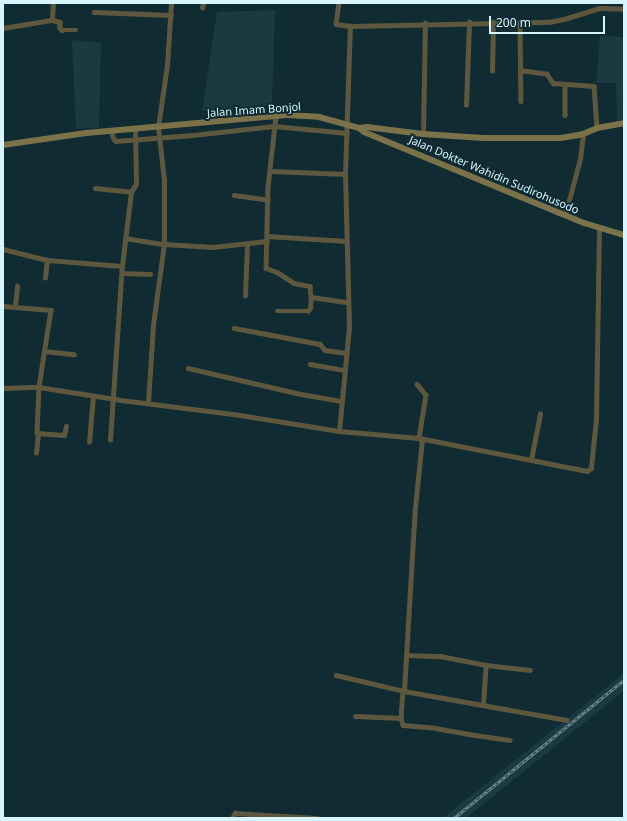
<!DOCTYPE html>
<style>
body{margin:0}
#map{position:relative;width:627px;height:821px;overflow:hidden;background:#102b31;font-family:"Noto Sans",sans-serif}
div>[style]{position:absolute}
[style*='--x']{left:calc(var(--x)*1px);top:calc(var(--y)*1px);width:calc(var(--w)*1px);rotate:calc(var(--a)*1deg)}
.built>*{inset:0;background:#1b3941}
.minor>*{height:4.5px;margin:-2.25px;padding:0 2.25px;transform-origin:2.25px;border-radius:2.25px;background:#5d573e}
.secondary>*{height:6px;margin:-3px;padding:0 3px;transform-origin:3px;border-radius:3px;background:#7b7249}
.rail>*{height:2.5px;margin-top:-1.25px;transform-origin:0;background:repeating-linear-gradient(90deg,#102b31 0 3px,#6f8c93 0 6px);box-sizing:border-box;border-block:1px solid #6f8c93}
span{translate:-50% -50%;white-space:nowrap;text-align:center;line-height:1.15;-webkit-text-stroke:4px #102b31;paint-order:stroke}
.street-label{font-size:11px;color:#d6f5fe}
.frame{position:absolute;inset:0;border:4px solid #d6f5fe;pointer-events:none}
.scale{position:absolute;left:489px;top:16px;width:116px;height:18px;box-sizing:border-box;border:2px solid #d6f5fe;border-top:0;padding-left:5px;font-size:12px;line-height:14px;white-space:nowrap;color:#d6f5fe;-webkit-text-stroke:3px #102b31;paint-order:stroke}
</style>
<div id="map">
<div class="built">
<div style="clip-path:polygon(275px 10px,272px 105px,202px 111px,217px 12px)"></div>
<div style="clip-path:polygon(600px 36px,624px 37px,624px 120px,617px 121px,616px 83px,596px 83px)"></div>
<div style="clip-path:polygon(72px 40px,101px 43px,99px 128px,76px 129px)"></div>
<div style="clip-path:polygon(624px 673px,624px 691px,466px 818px,443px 818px)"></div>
</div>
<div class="minor">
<div style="--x:339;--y:3;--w:21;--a:98"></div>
<div style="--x:336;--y:24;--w:14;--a:8"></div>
<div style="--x:350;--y:26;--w:199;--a:-1.2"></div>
<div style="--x:549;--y:22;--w:15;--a:-11"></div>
<div style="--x:564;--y:19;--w:38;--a:-17"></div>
<div style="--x:600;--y:8;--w:24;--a:2"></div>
<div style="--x:202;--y:8;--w:5;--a:-79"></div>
<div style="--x:94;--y:12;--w:77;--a:2.2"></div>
<div style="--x:52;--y:20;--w:17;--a:-87"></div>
<div style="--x:520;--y:23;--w:78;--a:89.3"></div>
<div style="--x:3;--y:28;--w:50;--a:-9.3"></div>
<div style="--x:52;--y:20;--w:8;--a:14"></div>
<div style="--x:60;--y:22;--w:6;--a:90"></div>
<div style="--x:60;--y:28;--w:3;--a:45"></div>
<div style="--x:62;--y:30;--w:14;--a:0"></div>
<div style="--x:520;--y:70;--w:27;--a:8"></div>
<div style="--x:547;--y:74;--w:11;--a:56"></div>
<div style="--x:553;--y:83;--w:41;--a:4.2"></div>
<div style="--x:594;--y:86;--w:42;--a:85.9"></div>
<div style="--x:492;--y:71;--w:49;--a:-88.8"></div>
<div style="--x:565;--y:84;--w:31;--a:90"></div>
<div style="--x:466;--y:105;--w:83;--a:-87.9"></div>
<div style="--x:276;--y:116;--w:71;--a:96.4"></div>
<div style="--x:268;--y:187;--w:81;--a:91.4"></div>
<div style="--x:266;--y:268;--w:12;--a:20"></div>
<div style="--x:277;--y:272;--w:20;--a:33"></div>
<div style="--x:294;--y:283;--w:16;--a:11"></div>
<div style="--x:310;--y:286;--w:11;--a:85"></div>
<div style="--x:311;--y:297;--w:37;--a:8"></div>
<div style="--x:111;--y:131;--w:9;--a:69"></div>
<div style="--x:114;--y:139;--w:3;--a:45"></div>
<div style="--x:116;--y:141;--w:77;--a:-4.5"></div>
<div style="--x:193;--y:135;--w:81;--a:-6.3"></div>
<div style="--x:274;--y:126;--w:73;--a:5.5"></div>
<div style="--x:423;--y:134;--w:111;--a:-89"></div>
<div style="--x:271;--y:171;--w:74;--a:2.3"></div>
<div style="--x:95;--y:188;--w:36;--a:6"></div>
<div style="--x:234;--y:195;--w:34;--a:8"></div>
<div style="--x:565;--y:215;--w:58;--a:-75"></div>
<div style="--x:580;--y:159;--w:25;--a:-83"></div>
<div style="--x:267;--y:236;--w:80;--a:3.6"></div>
<div style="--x:125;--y:238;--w:39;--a:9"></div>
<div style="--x:164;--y:244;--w:49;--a:3.5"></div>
<div style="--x:213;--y:247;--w:54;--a:-6.3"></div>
<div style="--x:3;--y:249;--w:45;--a:14"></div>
<div style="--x:47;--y:260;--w:75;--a:4.6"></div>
<div style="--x:122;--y:273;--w:28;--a:2"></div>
<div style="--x:45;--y:278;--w:18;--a:-84"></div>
<div style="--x:245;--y:296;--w:52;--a:-87.8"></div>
<div style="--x:3;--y:306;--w:48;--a:4.8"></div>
<div style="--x:51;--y:310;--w:78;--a:98.9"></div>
<div style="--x:39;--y:387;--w:46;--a:92.5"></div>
<div style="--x:37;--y:433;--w:27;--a:4"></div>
<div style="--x:64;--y:435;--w:9;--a:-77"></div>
<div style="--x:15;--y:306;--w:20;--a:-84"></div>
<div style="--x:277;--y:311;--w:31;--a:0"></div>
<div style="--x:308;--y:311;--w:4;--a:-56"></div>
<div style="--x:310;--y:308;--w:11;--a:-85"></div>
<div style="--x:234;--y:328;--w:87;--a:10.5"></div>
<div style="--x:320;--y:344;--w:8;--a:50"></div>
<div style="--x:325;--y:350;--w:22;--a:8"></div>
<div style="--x:44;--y:351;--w:30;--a:6"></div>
<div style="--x:310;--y:364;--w:35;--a:10"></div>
<div style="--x:188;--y:368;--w:116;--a:13"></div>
<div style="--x:301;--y:394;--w:41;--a:9.9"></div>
<div style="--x:417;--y:384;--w:14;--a:51"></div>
<div style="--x:426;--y:395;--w:44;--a:99.2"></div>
<div style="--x:3;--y:388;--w:36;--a:-2"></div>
<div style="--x:39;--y:387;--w:83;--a:9"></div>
<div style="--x:121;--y:400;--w:114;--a:7.1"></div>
<div style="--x:234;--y:414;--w:106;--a:9.2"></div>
<div style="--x:339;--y:431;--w:80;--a:5"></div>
<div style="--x:419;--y:438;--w:171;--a:11.1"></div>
<div style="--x:587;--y:471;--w:5;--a:-37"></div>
<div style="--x:591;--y:468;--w:49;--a:-84.2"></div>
<div style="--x:596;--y:419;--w:190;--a:-89.1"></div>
<div style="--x:148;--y:403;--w:78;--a:-86.3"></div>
<div style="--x:153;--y:325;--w:82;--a:-82.3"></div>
<div style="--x:164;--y:244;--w:63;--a:-90"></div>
<div style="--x:164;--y:181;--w:54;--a:-96.3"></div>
<div style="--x:158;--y:127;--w:63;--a:-81.7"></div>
<div style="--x:167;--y:65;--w:62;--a:-86.3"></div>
<div style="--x:339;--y:431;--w:104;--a:-84.5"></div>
<div style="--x:349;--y:327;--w:153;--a:-91.5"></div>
<div style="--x:345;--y:174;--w:148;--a:-88.1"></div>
<div style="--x:110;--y:440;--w:174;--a:-86.1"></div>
<div style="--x:122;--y:266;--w:75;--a:-83.1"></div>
<div style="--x:131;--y:192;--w:9;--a:-58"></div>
<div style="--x:136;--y:184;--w:56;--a:-91"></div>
<div style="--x:89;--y:442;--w:46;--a:-85"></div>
<div style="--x:36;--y:453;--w:20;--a:-84"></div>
<div style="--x:531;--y:460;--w:47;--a:-78.9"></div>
<div style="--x:406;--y:655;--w:34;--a:2"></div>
<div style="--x:440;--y:656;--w:47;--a:11.1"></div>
<div style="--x:486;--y:665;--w:44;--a:6.5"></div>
<div style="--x:336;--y:675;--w:70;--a:13.2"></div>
<div style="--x:404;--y:691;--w:165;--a:10.1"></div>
<div style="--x:403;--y:690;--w:28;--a:94"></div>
<div style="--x:401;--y:718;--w:7;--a:74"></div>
<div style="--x:403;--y:725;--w:32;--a:5"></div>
<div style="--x:435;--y:728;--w:34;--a:10"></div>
<div style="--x:468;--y:734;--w:42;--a:8.1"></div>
<div style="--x:404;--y:691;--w:183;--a:-86.6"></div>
<div style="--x:415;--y:508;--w:69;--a:-84.2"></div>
<div style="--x:483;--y:704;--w:39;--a:-86"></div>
<div style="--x:355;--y:716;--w:46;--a:2.5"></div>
<div style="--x:232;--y:818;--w:6;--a:-59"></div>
<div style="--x:235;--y:813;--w:82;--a:3.5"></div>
</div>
<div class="secondary">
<div style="--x:359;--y:128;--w:6;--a:39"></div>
<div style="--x:364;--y:132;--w:238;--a:22.5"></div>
<div style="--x:584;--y:223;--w:42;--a:16.7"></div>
<div style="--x:3;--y:145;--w:84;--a:-8.2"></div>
<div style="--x:86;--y:133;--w:201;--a:-5.1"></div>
<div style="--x:286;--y:115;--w:33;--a:3"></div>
<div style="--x:319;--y:117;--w:41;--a:15.4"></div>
<div style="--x:359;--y:128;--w:8;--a:-7"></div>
<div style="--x:367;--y:127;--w:56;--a:7.1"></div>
<div style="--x:423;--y:134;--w:60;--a:3.8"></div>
<div style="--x:483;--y:138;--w:78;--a:0"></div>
<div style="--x:561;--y:138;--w:22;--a:-10"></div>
<div style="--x:583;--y:134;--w:15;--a:-23"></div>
<div style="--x:597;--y:128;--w:27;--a:-10"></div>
</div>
<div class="rail">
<div style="--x:454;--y:818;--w:219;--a:-39.1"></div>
</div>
<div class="street-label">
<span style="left:254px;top:110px;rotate:-4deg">Jalan Imam Bonjol</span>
<span style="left:494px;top:175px;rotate:23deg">Jalan Dokter Wahidin Sudirohusodo</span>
</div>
<div class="frame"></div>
<div class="scale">200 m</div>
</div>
